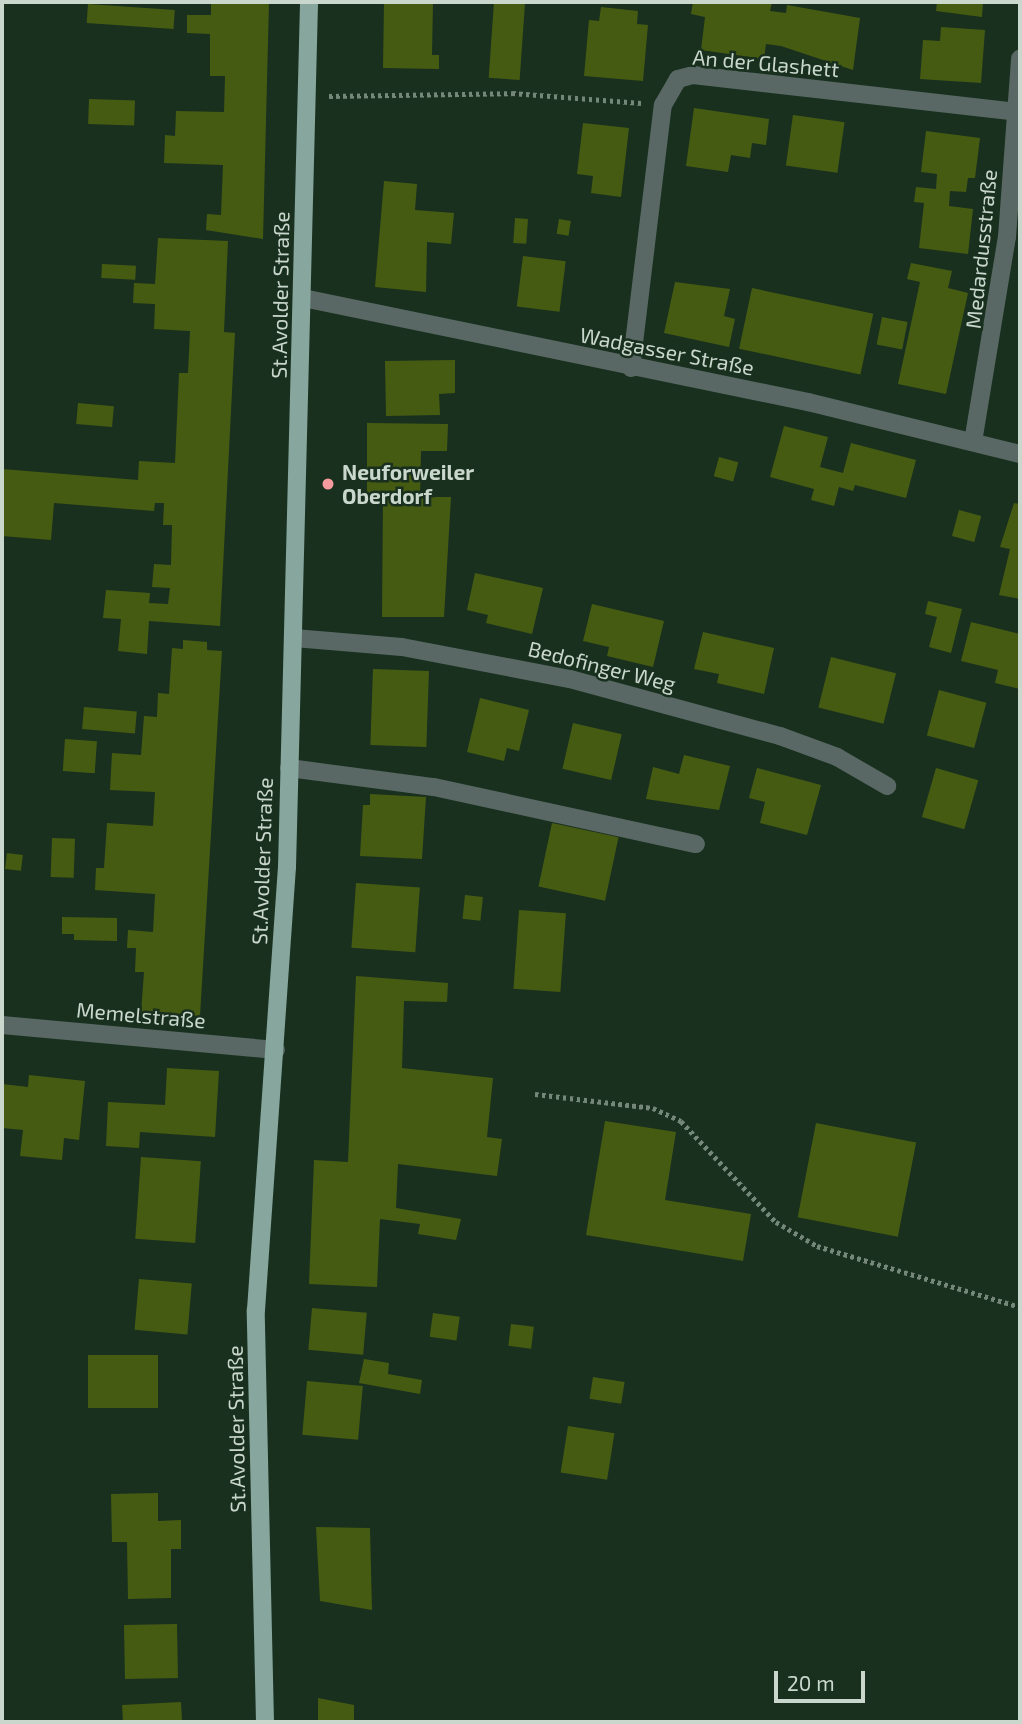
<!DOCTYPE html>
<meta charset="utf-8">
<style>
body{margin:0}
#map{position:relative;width:1022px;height:1724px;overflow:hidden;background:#19301f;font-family:"Exo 2",sans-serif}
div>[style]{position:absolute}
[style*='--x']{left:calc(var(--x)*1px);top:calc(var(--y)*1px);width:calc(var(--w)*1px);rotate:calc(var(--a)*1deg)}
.building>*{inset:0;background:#465b12;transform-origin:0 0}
.path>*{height:4.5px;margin-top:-2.25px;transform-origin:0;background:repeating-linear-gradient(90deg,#758779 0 3.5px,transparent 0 7px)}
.minor>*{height:18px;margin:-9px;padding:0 9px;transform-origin:9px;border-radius:9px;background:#596864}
.major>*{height:18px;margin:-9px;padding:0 9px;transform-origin:9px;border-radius:9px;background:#86a69e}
.dots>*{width:19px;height:19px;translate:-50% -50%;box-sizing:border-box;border:4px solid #19301f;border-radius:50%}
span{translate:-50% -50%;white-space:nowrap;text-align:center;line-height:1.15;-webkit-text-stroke:5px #19301f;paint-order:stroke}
.street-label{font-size:21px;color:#c9d7cc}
.poi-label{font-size:21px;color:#c9d7cc;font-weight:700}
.left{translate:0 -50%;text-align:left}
.frame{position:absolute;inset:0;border:4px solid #c9d7cc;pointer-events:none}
.scale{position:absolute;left:774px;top:1671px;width:91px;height:32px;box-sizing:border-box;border:4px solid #c9d7cc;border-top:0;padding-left:9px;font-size:21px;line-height:24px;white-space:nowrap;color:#c9d7cc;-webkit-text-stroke:5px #19301f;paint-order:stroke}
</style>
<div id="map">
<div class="building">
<div style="clip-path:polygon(211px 2px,269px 2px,263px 239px,206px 230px,207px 214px,221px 215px,223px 165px,164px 163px,165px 135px,175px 136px,176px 111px,224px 112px,225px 76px,210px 76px,210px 34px,187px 33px,187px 15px,211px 15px)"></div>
<div style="clip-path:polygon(384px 2px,433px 2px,432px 55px,439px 55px,439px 69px,383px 68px)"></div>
<div style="left:494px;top:2px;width:31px;height:76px;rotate:4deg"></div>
<div style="clip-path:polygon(693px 2px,772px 2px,770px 11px,786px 13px,787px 5px,860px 18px,853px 70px,781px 46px,766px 44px,764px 59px,701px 50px,705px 17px,691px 14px)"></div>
<div style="clip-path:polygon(937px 2px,983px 2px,982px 17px,936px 11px)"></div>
<div style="left:88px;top:4px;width:87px;height:19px;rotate:4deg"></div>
<div style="clip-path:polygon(601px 7px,638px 11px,637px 24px,648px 25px,643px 81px,584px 76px,589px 20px,599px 21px)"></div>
<div style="clip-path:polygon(941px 27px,985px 30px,981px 83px,920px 79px,923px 40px,940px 41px)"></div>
<div style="left:89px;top:99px;width:46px;height:25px;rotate:2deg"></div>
<div style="clip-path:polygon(694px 108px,769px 119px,766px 145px,752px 143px,750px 158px,731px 155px,728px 172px,686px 166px)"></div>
<div style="left:793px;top:115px;width:52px;height:51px;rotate:8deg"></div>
<div style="clip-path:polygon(583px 123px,629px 128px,621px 197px,591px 193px,593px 176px,577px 174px)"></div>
<div style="clip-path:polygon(926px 131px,980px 138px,975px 178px,968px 178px,966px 192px,950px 191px,949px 206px,973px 209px,968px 254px,919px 248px,924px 203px,914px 202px,916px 187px,936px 189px,937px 174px,921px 172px)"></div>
<div style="clip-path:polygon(384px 181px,417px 184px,415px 210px,454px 213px,451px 244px,427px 242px,426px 292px,375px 287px)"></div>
<div style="left:515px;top:218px;width:13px;height:25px;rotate:4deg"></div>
<div style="left:559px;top:219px;width:12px;height:15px;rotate:9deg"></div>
<div style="clip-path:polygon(158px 238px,228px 241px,224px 332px,235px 333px,220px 626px,149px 621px,147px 654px,118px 651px,121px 619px,103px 618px,106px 590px,150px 593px,149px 603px,168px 604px,170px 588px,152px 587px,154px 564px,171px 565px,172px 525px,163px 525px,164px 503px,155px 503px,154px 511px,54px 503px,51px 540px,2px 536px,2px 469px,138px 480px,139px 461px,175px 463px,179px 373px,188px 373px,190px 331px,154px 329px,155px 304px,133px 303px,134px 283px,155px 284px)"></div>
<div style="left:523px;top:256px;width:43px;height:51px;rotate:7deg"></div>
<div style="clip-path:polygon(911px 263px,952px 271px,948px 288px,968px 293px,946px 394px,898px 384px,920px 282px,907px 279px)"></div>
<div style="left:102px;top:264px;width:34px;height:14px;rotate:3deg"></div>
<div style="clip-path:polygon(675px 282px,730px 289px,724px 316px,735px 319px,729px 347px,664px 333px)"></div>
<div style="left:752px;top:288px;width:124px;height:62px;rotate:12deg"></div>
<div style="left:882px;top:317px;width:26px;height:28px;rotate:11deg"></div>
<div style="clip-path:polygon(455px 360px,455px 393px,439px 394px,440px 415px,386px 416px,385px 361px)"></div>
<div style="left:78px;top:403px;width:36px;height:21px;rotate:5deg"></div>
<div style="clip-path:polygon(367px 423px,448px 424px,447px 451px,421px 451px,420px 497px,451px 497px,444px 617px,382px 617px,383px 496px,367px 496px)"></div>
<div style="clip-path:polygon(784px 426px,828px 437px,820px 467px,843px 473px,851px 443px,916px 460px,906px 498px,855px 485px,853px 491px,839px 487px,834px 506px,811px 500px,814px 489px,770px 477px)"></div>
<div style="left:719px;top:457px;width:20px;height:20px;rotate:15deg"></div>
<div style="clip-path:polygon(1014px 503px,1020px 504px,1020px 599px,999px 595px,1010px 549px,1000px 547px)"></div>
<div style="left:959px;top:510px;width:23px;height:27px;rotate:15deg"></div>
<div style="clip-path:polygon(475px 573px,543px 588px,532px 634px,486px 623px,488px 615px,467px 610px)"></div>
<div style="clip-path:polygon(928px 601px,962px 609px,951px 653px,929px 647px,937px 617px,925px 614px)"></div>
<div style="clip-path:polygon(592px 604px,664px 621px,653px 667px,607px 656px,609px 647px,583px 641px)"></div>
<div style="clip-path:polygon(971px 622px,1020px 634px,1020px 689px,995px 683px,998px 670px,961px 661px)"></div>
<div style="clip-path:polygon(703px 632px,774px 648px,764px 694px,717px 683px,719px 674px,694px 669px)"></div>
<div style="clip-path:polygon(183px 640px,207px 642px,207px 650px,222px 651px,200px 1016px,141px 1013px,144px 972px,135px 972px,136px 948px,127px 948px,128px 930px,153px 932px,155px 894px,95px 890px,96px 868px,104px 868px,107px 823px,153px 826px,155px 792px,110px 790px,112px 753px,141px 755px,144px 716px,157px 717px,158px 693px,169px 694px,172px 648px,183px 649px)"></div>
<div style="left:831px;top:657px;width:67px;height:52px;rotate:14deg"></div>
<div style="left:373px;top:669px;width:56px;height:76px;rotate:2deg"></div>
<div style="left:939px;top:690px;width:49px;height:47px;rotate:15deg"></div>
<div style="clip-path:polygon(480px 698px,529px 710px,519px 751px,507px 748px,504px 761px,467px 752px)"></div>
<div style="left:84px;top:707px;width:53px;height:22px;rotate:5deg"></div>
<div style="left:573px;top:723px;width:50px;height:47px;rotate:13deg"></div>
<div style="left:65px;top:739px;width:32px;height:32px;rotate:4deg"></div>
<div style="clip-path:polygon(684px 755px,730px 766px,719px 810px,646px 799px,653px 767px,679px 774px)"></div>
<div style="clip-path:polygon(757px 768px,821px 785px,807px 835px,760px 823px,765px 802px,749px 798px)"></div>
<div style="left:936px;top:768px;width:44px;height:51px;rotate:16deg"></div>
<div style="clip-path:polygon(370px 794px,426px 797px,422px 859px,360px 856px,363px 805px,370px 805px)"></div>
<div style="left:552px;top:823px;width:68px;height:65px;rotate:12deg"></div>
<div style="left:52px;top:838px;width:23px;height:39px;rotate:2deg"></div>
<div style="left:7px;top:853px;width:16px;height:16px;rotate:7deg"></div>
<div style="left:356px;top:883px;width:64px;height:65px;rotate:4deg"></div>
<div style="left:465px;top:895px;width:18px;height:24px;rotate:6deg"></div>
<div style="left:519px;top:910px;width:47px;height:79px;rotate:4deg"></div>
<div style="clip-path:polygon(62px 917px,117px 918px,117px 941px,74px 940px,74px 934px,62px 934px)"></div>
<div style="clip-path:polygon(356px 976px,448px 983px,447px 1002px,404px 1001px,402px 1068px,493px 1078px,487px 1137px,502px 1139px,497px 1176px,398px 1164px,396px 1208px,461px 1219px,456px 1240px,418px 1234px,420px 1224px,380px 1219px,377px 1287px,309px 1284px,314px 1160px,348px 1162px)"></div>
<div style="clip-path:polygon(167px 1068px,219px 1071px,215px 1137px,140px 1132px,139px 1148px,106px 1146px,108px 1102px,165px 1105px)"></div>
<div style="clip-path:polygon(29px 1075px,85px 1081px,79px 1140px,64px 1138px,62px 1160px,20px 1156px,23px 1130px,2px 1128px,2px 1084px,28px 1087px)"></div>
<div style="clip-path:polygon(605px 1121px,676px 1132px,665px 1200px,751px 1214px,743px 1261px,586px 1235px)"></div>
<div style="left:816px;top:1123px;width:102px;height:96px;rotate:11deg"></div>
<div style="left:141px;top:1157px;width:60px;height:82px;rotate:4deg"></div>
<div style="left:139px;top:1279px;width:53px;height:51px;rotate:5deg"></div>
<div style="left:312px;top:1308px;width:55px;height:42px;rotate:5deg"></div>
<div style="left:433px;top:1313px;width:27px;height:24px;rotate:8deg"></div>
<div style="left:511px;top:1324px;width:23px;height:22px;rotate:7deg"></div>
<div style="left:88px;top:1355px;width:70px;height:53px"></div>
<div style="clip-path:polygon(364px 1359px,389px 1363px,388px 1374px,422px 1380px,420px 1394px,359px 1383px)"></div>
<div style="left:593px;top:1377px;width:32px;height:22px;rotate:9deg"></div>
<div style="left:307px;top:1381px;width:56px;height:54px;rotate:5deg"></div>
<div style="left:568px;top:1426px;width:47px;height:47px;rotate:9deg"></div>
<div style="clip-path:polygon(158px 1493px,158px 1521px,181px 1520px,181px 1549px,171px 1549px,171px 1598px,128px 1599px,127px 1542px,112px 1542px,111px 1494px)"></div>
<div style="clip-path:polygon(316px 1527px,370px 1528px,372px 1610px,320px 1601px)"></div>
<div style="left:177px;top:1624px;width:54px;height:53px;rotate:89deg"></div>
<div style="clip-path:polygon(318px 1698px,354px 1705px,354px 1722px,318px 1721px)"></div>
<div style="left:181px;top:1702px;width:20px;height:59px;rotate:87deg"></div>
</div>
<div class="path">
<div style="--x:329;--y:96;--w:183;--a:-0.9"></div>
<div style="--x:512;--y:93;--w:130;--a:4.4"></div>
<div style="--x:535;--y:1094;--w:119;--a:6.8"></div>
<div style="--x:653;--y:1108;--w:31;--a:25"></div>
<div style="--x:681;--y:1121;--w:139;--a:46.8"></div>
<div style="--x:776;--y:1222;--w:48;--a:30.3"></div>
<div style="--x:817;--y:1246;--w:212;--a:16.7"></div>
</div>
<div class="minor">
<div style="--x:303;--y:298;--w:516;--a:11.64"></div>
<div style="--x:808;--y:402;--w:218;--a:13.8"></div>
<div style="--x:631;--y:368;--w:265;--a:-83.1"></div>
<div style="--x:663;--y:105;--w:30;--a:-60"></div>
<div style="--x:678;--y:79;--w:16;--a:-15"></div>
<div style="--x:693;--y:75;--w:326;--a:6.5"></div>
<div style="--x:973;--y:442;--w:208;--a:-80.6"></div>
<div style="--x:1007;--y:237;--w:179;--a:-85.8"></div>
<div style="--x:294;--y:638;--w:108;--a:4.8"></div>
<div style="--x:402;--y:647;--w:171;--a:10.8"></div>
<div style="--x:570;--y:679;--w:218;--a:15.2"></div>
<div style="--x:780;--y:736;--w:61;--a:20.2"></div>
<div style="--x:837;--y:757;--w:58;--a:30.1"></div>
<div style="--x:289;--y:768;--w:146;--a:7.5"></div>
<div style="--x:434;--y:787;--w:268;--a:12.3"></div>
<div style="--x:2;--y:1025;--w:275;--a:5.2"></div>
</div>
<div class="major">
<div style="--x:265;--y:1722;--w:412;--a:-91.3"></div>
<div style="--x:256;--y:1310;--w:444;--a:-86"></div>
<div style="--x:287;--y:867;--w:865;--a:-88.54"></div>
</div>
<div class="dots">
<div style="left:328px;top:484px;background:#f59b9d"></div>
</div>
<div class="street-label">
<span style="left:766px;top:63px;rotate:5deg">An der Glashett</span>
<span style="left:981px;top:249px;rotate:-84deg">Medardusstraße</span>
<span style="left:280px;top:295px;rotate:-89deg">St.Avolder Straße</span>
<span style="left:667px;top:351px;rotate:11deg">Wadgasser Straße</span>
<span style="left:602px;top:666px;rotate:14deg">Bedofinger Weg</span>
<span style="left:262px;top:861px;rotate:-88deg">St.Avolder Straße</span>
<span style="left:141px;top:1015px;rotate:5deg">Memelstraße</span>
<span style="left:236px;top:1429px;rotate:-91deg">St.Avolder Straße</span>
</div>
<div class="poi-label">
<span class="left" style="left:342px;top:484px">Neuforweiler<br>Oberdorf</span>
</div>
<div class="frame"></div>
<div class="scale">20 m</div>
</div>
